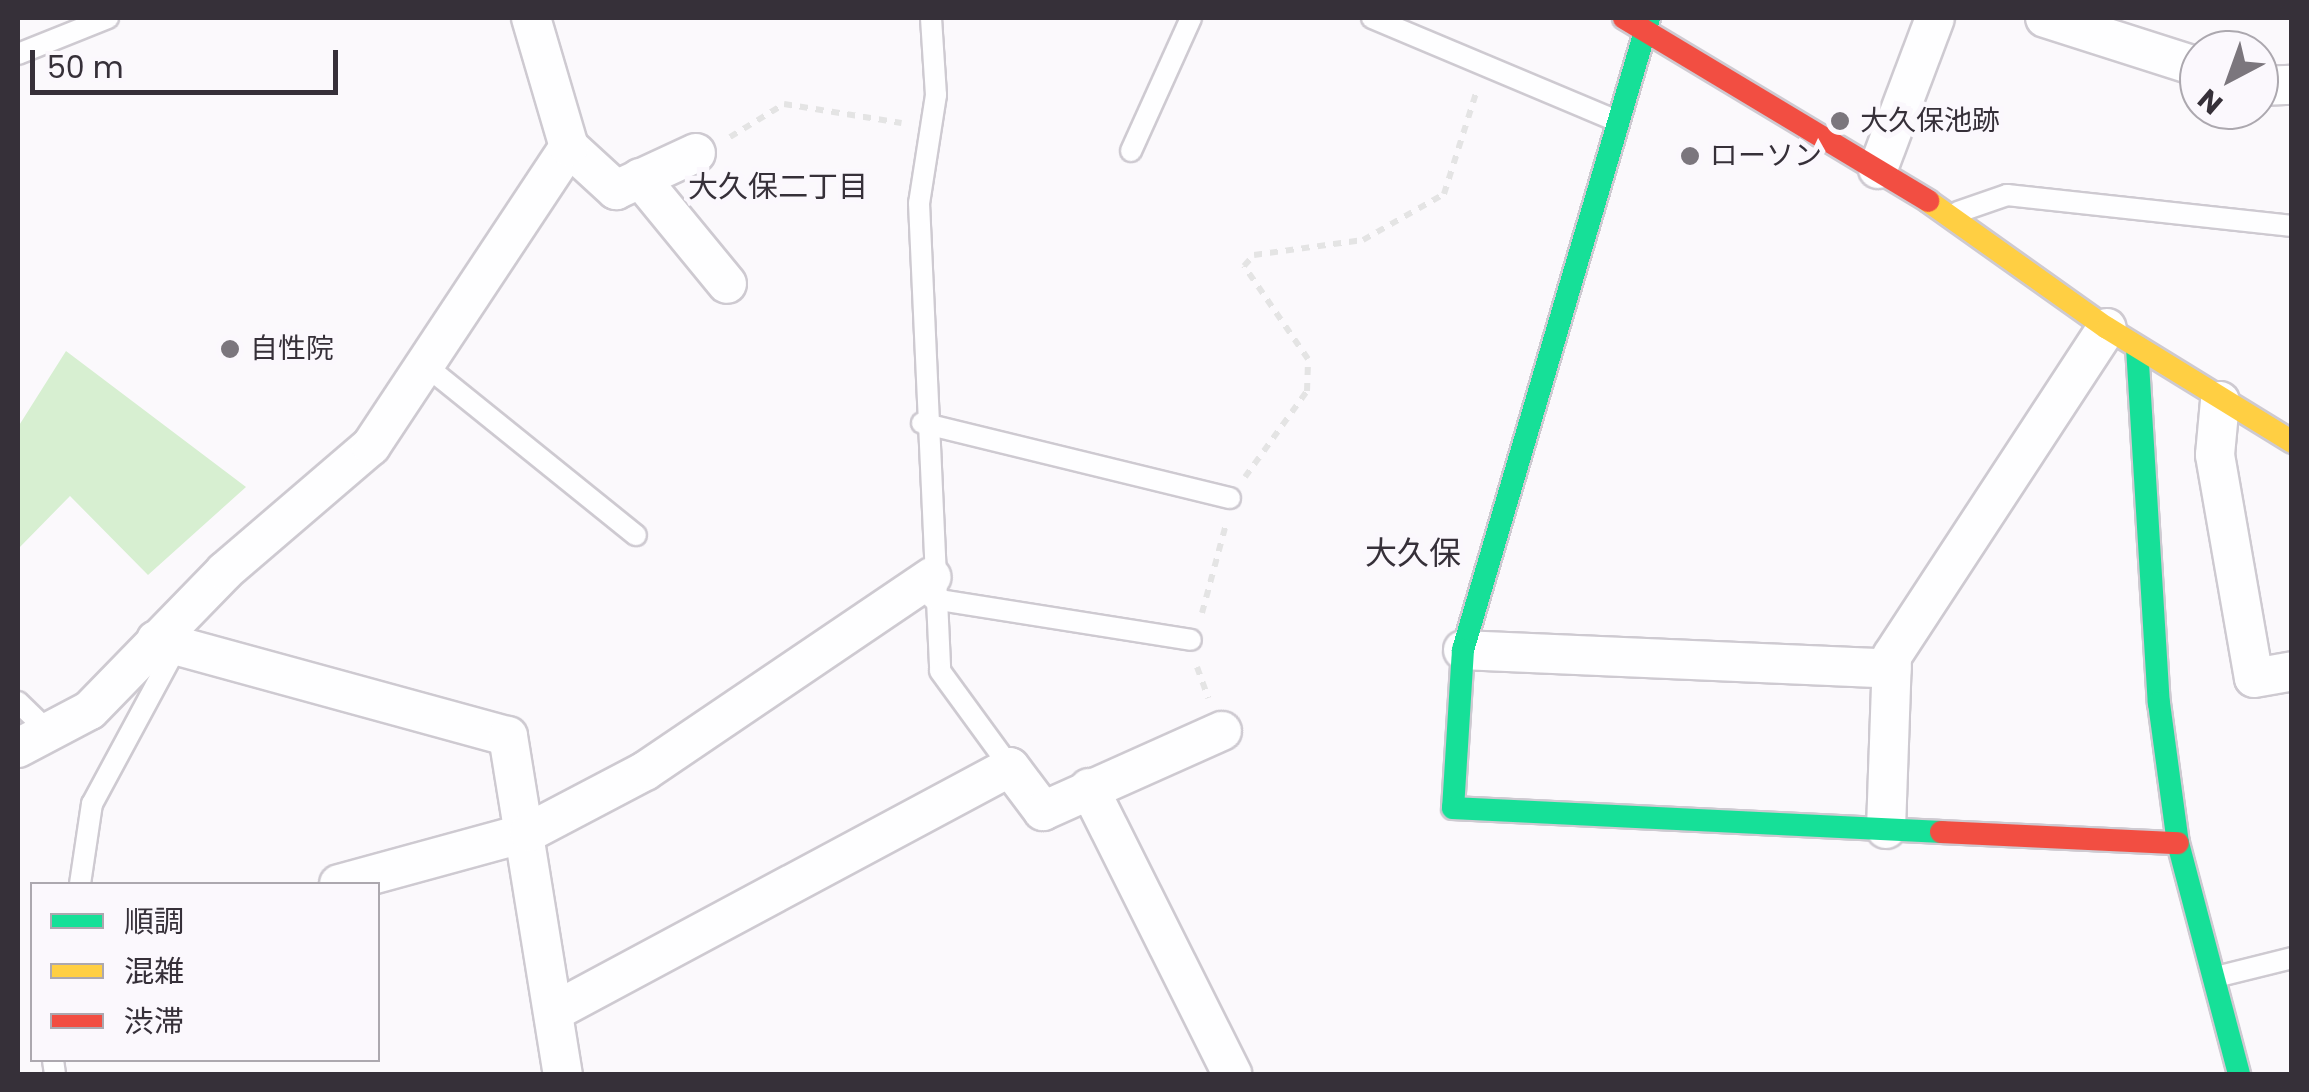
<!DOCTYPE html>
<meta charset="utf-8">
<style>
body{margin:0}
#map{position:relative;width:2309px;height:1092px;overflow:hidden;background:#fbf9fc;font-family:Poppins,"Noto Sans JP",sans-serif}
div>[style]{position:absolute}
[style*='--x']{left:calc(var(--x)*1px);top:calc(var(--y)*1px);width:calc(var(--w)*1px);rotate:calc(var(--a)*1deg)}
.green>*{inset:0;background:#d7efd1}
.path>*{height:6px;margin-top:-3px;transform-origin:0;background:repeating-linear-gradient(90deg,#e4e4e4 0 8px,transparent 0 16px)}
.roads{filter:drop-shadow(2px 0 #cecad1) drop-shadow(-2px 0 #cecad1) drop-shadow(0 2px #cecad1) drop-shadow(0 -2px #cecad1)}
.lane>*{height:20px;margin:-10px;padding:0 10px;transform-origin:10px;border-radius:10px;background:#fefeff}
.street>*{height:38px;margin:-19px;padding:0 19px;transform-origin:19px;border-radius:19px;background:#fefeff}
.fast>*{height:22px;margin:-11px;padding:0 11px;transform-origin:11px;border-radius:11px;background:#16e098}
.slow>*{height:22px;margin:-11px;padding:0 11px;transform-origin:11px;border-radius:11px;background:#ffcf43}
.jam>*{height:22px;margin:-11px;padding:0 11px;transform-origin:11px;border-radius:11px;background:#f24e42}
.dots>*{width:28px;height:28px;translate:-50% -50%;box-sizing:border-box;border:5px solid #fbf8fd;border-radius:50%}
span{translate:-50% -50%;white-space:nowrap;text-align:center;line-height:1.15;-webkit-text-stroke:10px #fbf8fd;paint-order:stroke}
.poi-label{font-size:28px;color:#363039}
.left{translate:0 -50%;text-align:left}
.neighbourhood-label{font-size:30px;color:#363039}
.quarter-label{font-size:32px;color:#363039}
.frame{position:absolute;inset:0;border:20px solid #363039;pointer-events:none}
.legend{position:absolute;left:30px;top:882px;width:350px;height:180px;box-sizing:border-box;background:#fbf8fd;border:2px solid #aca8af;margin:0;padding:12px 18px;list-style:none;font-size:30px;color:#363039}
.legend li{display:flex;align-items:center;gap:20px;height:50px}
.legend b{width:50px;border:2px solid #aca8af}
.north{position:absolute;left:2179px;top:30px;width:100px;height:100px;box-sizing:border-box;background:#fbf8fd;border:2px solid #aca8af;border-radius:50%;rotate:221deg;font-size:28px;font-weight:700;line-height:40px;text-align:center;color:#363039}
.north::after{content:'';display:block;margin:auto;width:35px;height:45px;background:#7b767d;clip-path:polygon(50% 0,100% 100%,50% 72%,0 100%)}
.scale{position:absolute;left:30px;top:50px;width:308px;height:45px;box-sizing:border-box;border:5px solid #363039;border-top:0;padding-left:12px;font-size:30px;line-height:35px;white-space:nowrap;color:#363039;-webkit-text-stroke:8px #fbf8fd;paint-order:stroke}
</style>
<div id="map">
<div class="green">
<div style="clip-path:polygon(66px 351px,246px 487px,148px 575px,70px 496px,18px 549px,18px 427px)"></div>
</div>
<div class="path">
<div style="--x:730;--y:137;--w:63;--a:-31.4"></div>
<div style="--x:784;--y:104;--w:119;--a:9.2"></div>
<div style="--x:1245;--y:477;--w:106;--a:-54.2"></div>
<div style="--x:1307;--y:391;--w:32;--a:-88"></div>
<div style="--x:1308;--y:359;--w:113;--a:-124.5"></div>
<div style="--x:1244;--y:266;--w:15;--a:-48"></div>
<div style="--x:1254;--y:255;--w:110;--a:-7.8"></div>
<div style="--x:1363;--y:240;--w:93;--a:-29.6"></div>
<div style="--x:1444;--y:194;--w:109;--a:-72.4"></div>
<div style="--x:1202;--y:613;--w:92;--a:-74.9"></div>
<div style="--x:1197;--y:667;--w:33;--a:70"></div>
</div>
<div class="roads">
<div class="lane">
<div style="--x:931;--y:18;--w:77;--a:86.3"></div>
<div style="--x:936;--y:95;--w:109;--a:98.9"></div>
<div style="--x:919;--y:203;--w:468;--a:87.4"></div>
<div style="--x:940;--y:671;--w:119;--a:53.9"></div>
<div style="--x:1372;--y:18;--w:264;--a:22.8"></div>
<div style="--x:18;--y:54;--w:97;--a:-21.8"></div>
<div style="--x:1131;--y:151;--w:146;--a:-65.7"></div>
<div style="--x:1958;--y:212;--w:52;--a:-19.1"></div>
<div style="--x:2007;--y:195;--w:287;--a:6.2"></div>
<div style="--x:425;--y:365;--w:271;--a:38.9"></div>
<div style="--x:922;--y:423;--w:317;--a:13.7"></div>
<div style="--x:933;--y:599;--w:261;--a:9"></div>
<div style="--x:18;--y:702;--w:47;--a:44.1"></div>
<div style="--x:80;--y:884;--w:81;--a:-81.5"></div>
<div style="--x:92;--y:804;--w:179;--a:-61.7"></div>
<div style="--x:2216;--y:977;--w:78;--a:-14"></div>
<div style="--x:53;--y:1060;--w:14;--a:82"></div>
</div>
<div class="street">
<div style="--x:2045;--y:18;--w:162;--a:17.7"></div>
<div style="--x:2259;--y:86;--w:33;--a:-2"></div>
<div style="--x:569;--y:147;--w:64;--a:42.5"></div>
<div style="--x:616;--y:190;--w:88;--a:-24.8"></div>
<div style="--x:1878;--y:169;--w:161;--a:-69.3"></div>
<div style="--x:640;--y:178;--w:137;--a:50.6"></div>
<div style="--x:2220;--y:401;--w:54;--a:95.3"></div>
<div style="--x:2215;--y:455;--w:226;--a:80.1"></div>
<div style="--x:2254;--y:678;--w:39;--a:-10"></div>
<div style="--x:156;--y:640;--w:365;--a:15.3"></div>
<div style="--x:508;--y:736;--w:342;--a:80.8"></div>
<div style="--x:1463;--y:650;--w:429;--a:2.5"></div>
<div style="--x:18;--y:748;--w:81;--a:-27.8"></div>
<div style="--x:90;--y:710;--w:194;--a:-45.8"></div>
<div style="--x:225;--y:571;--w:192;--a:-40.6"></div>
<div style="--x:371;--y:446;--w:359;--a:-56.5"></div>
<div style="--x:569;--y:147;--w:134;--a:-106.4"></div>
<div style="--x:1089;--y:788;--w:320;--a:63.4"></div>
<div style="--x:1886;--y:829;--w:173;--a:-88"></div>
<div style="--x:1892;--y:656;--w:392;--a:-56.8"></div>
<div style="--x:339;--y:884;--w:197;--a:-15.3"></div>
<div style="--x:529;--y:832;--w:131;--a:-27.7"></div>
<div style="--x:645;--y:771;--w:346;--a:-34.1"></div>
<div style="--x:555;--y:1011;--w:516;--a:-28.2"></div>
<div style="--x:1010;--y:767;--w:55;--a:53.1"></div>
<div style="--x:1043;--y:811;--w:196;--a:-24.1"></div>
</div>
<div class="fast">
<div style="--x:1649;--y:18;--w:659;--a:106.4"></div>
<div style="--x:1463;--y:650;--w:158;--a:93.6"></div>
<div style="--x:1453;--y:808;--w:489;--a:2.8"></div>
<div style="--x:2137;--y:347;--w:357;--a:86.5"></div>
<div style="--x:2159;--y:703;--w:141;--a:82.3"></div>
<div style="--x:2178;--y:843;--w:239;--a:75.2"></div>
</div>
<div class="slow">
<div style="--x:1928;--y:201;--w:219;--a:35.4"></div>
<div style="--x:2107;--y:328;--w:217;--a:31.6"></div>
</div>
<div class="jam">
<div style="--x:1624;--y:18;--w:355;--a:31"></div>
<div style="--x:1941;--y:832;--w:237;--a:2.7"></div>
</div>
</div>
<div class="dots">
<div style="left:1840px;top:121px;background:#7b767d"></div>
<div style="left:1690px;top:156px;background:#7b767d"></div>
<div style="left:230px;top:349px;background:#7b767d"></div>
</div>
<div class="poi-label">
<span class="left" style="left:1860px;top:121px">大久保池跡</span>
<span class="left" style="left:1710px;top:156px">ローソン</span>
<span class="left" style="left:250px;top:349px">自性院</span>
</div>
<div class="neighbourhood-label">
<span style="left:778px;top:187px">大久保二丁目</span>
</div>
<div class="quarter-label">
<span style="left:1413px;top:553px">大久保</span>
</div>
<div class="frame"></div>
<ul class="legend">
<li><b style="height:12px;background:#16e098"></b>順調</li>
<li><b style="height:12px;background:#ffcf43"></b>混雑</li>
<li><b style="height:12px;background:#f24e42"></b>渋滞</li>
</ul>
<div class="north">N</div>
<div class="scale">50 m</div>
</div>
